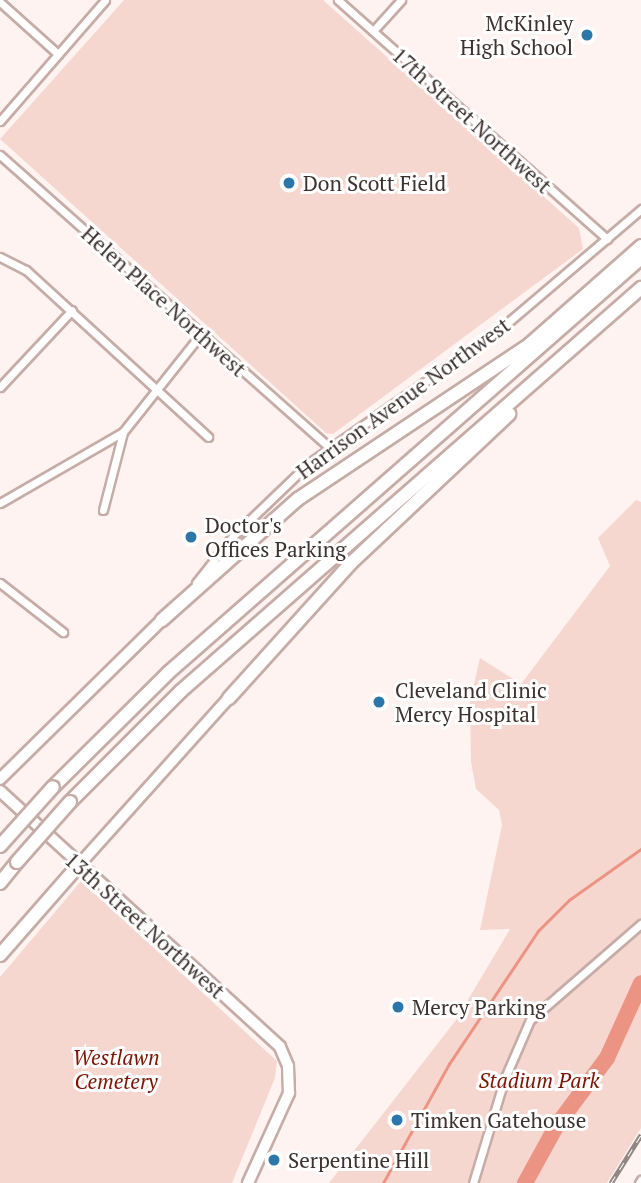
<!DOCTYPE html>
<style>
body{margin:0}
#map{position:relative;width:641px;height:1183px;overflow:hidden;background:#fef3f1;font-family:"PT Serif",serif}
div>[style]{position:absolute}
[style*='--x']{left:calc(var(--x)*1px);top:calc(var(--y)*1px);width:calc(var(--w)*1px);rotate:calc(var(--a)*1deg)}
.green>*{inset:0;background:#f6d7d0}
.stream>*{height:2.5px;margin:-1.25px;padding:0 1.25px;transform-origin:1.25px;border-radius:1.25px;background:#ec9483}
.river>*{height:16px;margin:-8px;padding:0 8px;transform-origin:8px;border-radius:8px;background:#ec9483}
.roads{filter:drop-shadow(2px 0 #c6aca7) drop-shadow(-2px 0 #c6aca7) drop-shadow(0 2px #c6aca7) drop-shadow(0 -2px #c6aca7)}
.street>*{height:7px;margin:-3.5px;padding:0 3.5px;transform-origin:3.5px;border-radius:3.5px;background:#fff}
.secondary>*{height:10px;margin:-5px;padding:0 5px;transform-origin:5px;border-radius:5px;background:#fff}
.highway>*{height:12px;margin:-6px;padding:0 6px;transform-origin:6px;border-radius:6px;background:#fff}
.rail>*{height:5px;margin-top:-2.5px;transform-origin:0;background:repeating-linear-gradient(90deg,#fff 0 8px,#918684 0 16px);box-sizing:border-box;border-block:2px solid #918684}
.bridges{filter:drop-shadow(2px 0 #c6aca7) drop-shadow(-2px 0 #c6aca7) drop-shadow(0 2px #c6aca7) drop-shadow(0 -2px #c6aca7)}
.highway-bridge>*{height:12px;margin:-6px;padding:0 6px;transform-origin:6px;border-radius:6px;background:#fff}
.dots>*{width:19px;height:19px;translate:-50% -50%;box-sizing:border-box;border:4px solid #fff;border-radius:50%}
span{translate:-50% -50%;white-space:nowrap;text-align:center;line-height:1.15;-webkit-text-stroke:6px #fff;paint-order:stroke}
.poi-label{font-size:21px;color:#3b312f}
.right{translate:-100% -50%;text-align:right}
.left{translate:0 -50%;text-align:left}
.street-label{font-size:21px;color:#3b312f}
.park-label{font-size:21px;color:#7c1403;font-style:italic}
</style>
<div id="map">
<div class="green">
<div style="clip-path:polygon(124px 0,323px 0,579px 228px,583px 249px,333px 434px,326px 433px,0 139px)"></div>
<div style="clip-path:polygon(636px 500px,641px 502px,641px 1128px,607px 1183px,329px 1183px,456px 1020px,510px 929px,480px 930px,502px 825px,499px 810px,476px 789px,471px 762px,470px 702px,480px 658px,521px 684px,610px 566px,598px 538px)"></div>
<div style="clip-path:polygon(81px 881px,277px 1061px,275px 1078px,232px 1183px,0 1183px,0 977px)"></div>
</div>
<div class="stream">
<div style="--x:383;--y:1183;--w:136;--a:-61"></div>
<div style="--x:449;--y:1064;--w:160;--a:-56.2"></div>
<div style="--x:538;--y:931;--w:44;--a:-45"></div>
<div style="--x:569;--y:900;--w:88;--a:-35.3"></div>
</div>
<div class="river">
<div style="--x:525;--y:1183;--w:66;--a:-61.1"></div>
<div style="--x:557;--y:1125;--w:84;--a:-53.3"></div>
<div style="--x:607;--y:1058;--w:82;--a:-65.6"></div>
</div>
<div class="roads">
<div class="street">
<div style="--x:338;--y:0;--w:360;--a:41.6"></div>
<div style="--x:0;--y:2;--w:78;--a:41.9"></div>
<div style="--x:373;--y:31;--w:42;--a:-47.9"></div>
<div style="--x:0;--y:121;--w:160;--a:-49"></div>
<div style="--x:0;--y:155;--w:440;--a:41.6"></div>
<div style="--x:0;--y:257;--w:29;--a:27"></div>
<div style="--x:26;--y:270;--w:247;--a:42.5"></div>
<div style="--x:0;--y:387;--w:105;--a:-46.9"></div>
<div style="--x:0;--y:503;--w:142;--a:-30"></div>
<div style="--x:103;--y:510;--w:81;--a:-75.6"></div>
<div style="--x:123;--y:432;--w:125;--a:-51.5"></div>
<div style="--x:0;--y:583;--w:80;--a:37.9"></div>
<div style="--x:196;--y:583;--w:60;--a:-51.8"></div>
<div style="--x:233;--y:536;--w:105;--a:-43.8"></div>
<div style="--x:309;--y:463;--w:232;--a:-35"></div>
<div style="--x:499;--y:330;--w:187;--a:-40.4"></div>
<div style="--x:473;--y:1183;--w:108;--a:-73.2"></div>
<div style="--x:504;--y:1080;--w:65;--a:-66.6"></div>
<div style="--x:530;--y:1020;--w:147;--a:-40.9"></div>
<div style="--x:639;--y:1183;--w:4;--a:-56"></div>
</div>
<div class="secondary">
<div style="--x:0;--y:779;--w:227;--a:-44.5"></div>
<div style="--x:0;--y:791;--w:379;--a:42.4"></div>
<div style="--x:280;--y:1047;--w:21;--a:67"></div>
<div style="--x:288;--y:1066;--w:27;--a:88"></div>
<div style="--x:289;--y:1093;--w:99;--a:114.5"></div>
<div style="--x:78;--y:866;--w:226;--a:-48.1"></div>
</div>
<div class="highway">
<div style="--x:162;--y:620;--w:182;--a:-41.7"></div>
<div style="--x:298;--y:499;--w:279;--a:-33.7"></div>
<div style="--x:530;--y:344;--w:148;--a:-41.4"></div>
<div style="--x:229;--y:698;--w:181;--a:-47.9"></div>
<div style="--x:350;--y:564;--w:219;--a:-43.3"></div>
<div style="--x:53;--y:787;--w:162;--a:-44.7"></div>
<div style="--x:168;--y:673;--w:629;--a:-41.26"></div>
<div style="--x:70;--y:802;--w:157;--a:-45"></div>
<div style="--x:181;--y:691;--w:612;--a:-41.22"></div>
<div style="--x:0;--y:883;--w:27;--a:-51"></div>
<div style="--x:0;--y:955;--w:118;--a:-48.8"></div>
</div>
</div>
<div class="rail">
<div style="--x:611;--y:1183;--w:57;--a:-58"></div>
</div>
<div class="bridges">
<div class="highway-bridge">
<div style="--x:0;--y:846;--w:79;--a:-48.1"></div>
<div style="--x:17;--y:862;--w:80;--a:-48.5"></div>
</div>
</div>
<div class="dots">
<div style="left:587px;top:35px;background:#2d76aa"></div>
<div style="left:289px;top:183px;background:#2d76aa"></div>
<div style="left:191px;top:537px;background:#2d76aa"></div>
<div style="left:379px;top:702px;background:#2d76aa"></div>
<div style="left:398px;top:1007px;background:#2d76aa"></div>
<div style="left:397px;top:1120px;background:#2d76aa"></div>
<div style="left:274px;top:1160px;background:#2d76aa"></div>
</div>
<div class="poi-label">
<span class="right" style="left:573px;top:35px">McKinley<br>High School</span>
<span class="left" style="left:303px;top:183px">Don Scott Field</span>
<span class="left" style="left:205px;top:537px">Doctor's<br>Offices Parking</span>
<span class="left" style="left:395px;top:702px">Cleveland Clinic<br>Mercy Hospital</span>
<span class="left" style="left:412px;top:1007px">Mercy Parking</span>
<span class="left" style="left:411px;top:1120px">Timken Gatehouse</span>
<span class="left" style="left:288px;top:1160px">Serpentine Hill</span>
</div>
<div class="street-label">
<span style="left:472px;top:120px;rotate:42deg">17th Street Northwest</span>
<span style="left:164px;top:301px;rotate:42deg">Helen Place Northwest</span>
<span style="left:403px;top:398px;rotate:-36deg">Harrison Avenue Northwest</span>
<span style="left:145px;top:925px;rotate:42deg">13th Street Northwest</span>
</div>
<div class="park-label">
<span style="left:116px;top:1069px">Westlawn<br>Cemetery</span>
<span style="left:539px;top:1080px">Stadium Park</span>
</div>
</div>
